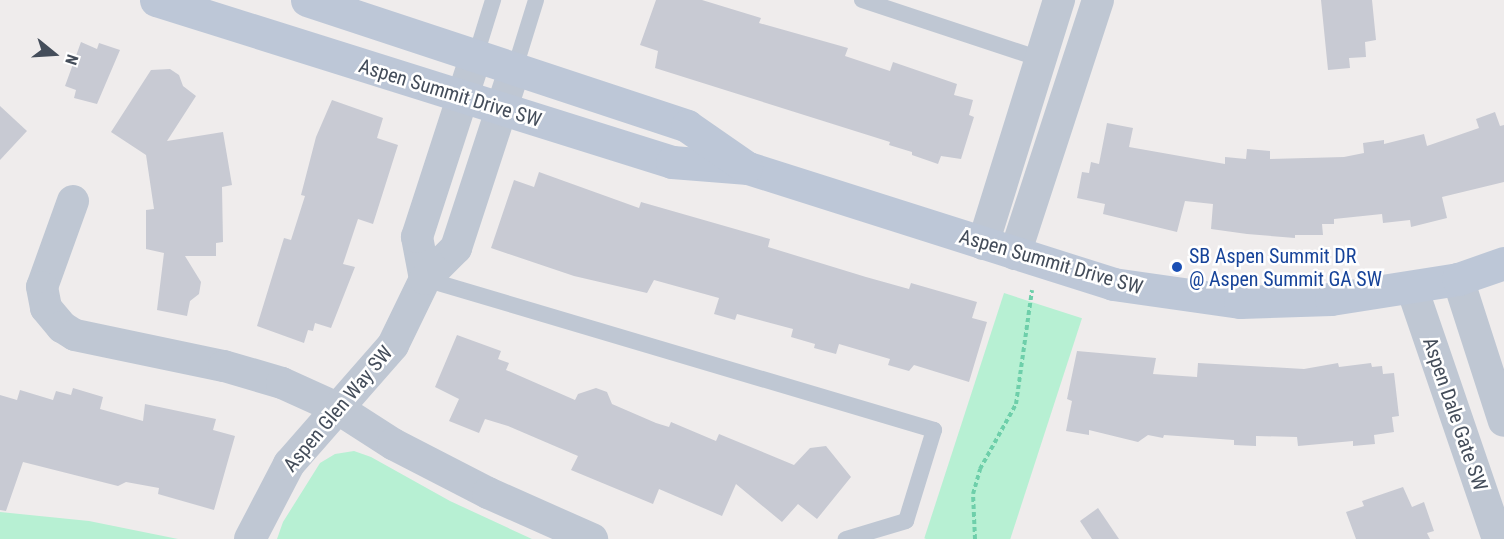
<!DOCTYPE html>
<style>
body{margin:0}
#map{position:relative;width:1504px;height:539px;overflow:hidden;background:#efecec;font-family:"Roboto Condensed",sans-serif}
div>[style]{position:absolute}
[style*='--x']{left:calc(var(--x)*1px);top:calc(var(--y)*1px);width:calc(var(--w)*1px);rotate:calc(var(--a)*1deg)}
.green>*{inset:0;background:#b7f0d3;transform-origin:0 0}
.building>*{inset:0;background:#c8cad3}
.path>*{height:4px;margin-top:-2px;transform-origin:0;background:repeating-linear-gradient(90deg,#6ecfaa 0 4.5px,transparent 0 7.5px)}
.lane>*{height:16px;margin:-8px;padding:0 8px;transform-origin:8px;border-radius:8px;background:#bfc7d3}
.street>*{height:32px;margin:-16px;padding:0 16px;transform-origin:16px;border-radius:16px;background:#bfc7d3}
.secondary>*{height:33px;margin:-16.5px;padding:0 16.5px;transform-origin:16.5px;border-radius:16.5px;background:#bdc7d7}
.dots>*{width:16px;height:16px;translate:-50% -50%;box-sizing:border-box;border:3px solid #fff;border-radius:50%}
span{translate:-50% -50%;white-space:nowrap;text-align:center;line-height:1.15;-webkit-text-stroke:5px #fff;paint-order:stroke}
.street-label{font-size:20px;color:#444d5a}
.transit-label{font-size:20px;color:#164399}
.left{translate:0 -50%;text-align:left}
.north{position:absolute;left:24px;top:24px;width:60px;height:60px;-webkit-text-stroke:4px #fff;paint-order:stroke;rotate:108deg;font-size:16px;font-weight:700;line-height:24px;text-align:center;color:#444d5a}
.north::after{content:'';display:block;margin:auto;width:21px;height:27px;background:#444d5a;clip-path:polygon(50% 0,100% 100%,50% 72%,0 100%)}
</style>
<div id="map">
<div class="green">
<div style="left:1004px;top:293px;width:82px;height:258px;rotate:18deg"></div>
<div style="clip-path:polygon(354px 451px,371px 457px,450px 501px,532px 539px,277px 539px,283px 522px,320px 463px,335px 454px)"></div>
<div style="clip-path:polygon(0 512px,89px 521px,178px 539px,0 539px)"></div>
</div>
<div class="building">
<div style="clip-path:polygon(656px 0,702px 0,761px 18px,759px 23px,848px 48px,845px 56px,890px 71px,893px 62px,957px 84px,954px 95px,973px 100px,969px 115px,974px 117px,961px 159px,941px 156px,938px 164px,912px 155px,912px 152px,889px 145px,890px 142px,655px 68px,658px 51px,640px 45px)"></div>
<div style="clip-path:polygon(1321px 0,1372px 0,1376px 40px,1365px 42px,1366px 57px,1349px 58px,1350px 68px,1328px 70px)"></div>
<div style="clip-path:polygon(81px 42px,97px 49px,99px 43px,120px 50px,97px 104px,74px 98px,76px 90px,65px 86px)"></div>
<div style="clip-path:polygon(170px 69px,179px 75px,183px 86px,196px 96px,167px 141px,223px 132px,232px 185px,222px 187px,223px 242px,216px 243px,216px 256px,185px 256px,201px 282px,199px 294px,190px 301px,187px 316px,157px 310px,164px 253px,146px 249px,146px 210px,154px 209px,146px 155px,111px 132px,151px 70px)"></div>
<div style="clip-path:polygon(332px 100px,383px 118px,377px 138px,398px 145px,373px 224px,358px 219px,343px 264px,355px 267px,331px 328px,315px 323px,313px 331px,308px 330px,304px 343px,257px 326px,284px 238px,291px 240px,305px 196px,301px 195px,316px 137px)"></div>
<div style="clip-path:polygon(0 106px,27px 131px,0 160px)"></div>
<div style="clip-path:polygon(1495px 112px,1500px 126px,1504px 125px,1504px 182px,1442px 197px,1447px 218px,1411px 227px,1410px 220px,1383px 223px,1382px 214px,1334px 219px,1334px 224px,1322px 224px,1323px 235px,1295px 235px,1295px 238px,1247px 234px,1211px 229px,1213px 204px,1185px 201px,1177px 232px,1103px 214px,1105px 204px,1077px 198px,1082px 172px,1089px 173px,1091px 162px,1099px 164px,1107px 123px,1133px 128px,1129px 147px,1225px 164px,1225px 157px,1246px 159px,1247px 149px,1270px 151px,1270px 159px,1344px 157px,1364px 153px,1363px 143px,1384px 140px,1384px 144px,1424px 134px,1427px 146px,1479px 128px,1476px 119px)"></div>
<div style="clip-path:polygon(539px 172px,639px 208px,641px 202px,770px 239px,768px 247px,866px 277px,909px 289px,911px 283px,977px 302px,972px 318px,987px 322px,969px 382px,914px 365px,909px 371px,888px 365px,890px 359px,839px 344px,836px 354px,814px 348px,815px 344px,791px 337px,793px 329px,737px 314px,735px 320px,714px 314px,719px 298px,654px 280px,647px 293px,574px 276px,491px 248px,514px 180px,534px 187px)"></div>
<div style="clip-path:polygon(457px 335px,501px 351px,498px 359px,509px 363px,506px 370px,575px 400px,578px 394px,596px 388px,607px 392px,612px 404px,656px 423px,669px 427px,671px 422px,716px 441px,719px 434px,794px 465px,810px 448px,826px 446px,851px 477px,817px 519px,798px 504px,782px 522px,736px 484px,722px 516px,659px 489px,653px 504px,571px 470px,578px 456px,508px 426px,485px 419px,479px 433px,449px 421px,459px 399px,435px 387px)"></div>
<div style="clip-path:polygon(1077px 351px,1156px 358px,1153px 374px,1197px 377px,1198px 363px,1304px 369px,1338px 363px,1339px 367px,1371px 363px,1372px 367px,1382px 366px,1383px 374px,1394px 373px,1399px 416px,1392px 417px,1394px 432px,1374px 435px,1375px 444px,1353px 446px,1353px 441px,1298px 446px,1297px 437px,1256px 436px,1256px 446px,1234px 445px,1234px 440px,1164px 435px,1163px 438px,1148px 435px,1138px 442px,1089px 430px,1089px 435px,1066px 431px,1072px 401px,1067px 399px)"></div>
<div style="clip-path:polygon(73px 388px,103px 397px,100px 409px,143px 421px,145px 404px,216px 419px,213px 430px,235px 436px,214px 510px,158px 494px,159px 488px,126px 482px,118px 486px,23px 462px,6px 511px,0 510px,0 395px,17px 400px,20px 390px,53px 400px,56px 391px,71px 395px)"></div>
<div style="clip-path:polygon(1403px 487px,1412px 507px,1424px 502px,1434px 531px,1427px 533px,1430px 539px,1356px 539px,1346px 512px,1364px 506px,1362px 501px)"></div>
<div style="clip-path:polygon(1098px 508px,1119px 539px,1092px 539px,1080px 521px)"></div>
</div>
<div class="path">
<div style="--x:975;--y:539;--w:45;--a:-92.5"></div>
<div style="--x:973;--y:494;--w:26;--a:-74"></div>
<div style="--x:980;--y:469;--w:74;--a:-61"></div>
<div style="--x:1016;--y:404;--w:115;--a:-82"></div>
</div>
<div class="lane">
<div style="--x:862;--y:0;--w:188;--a:18.3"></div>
<div style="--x:476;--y:55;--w:58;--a:-72.8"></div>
<div style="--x:515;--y:68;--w:71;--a:-72.8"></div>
<div style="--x:425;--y:279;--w:531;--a:16.52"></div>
<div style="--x:934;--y:430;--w:95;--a:107.1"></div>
<div style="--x:906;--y:521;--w:63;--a:163.3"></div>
</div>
<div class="street">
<div style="--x:73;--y:201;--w:91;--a:109.8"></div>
<div style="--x:42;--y:287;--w:21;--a:79"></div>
<div style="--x:46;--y:308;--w:25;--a:50"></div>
<div style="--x:62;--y:327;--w:15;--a:32"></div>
<div style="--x:75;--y:335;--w:152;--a:11.8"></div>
<div style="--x:224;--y:366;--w:60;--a:16.3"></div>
<div style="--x:282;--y:383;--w:60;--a:24.4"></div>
<div style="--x:337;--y:408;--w:67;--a:32.7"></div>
<div style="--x:393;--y:444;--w:107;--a:27.3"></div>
<div style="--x:488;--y:493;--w:114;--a:23.9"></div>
<div style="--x:983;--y:244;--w:256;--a:-72.7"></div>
<div style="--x:1015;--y:254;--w:267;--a:-71.9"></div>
<div style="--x:425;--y:279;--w:43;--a:-100.8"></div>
<div style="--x:417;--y:237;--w:191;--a:-72"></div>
<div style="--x:1458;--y:279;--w:149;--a:72.1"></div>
<div style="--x:1412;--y:288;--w:265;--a:71.1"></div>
<div style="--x:250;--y:539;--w:85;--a:-62.5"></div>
<div style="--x:289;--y:464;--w:158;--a:-48.8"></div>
<div style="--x:393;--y:345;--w:73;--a:-64.1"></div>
<div style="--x:425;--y:279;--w:44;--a:-45"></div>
<div style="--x:456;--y:248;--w:189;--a:-71.9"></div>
</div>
<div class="secondary">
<div style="--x:156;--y:0;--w:541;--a:17.43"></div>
<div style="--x:672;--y:162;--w:76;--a:4.5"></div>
<div style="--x:748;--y:168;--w:383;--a:17.6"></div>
<div style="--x:1113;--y:284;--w:128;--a:8.1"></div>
<div style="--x:1240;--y:302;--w:91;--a:-1.9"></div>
<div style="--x:1331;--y:299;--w:129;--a:-8.9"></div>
<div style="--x:1458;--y:279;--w:49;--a:-19.2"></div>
<div style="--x:307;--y:0;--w:400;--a:18.3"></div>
<div style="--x:687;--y:126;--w:72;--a:34.8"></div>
</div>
<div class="dots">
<div style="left:1177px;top:267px;background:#1a4fb4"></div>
</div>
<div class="street-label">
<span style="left:450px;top:93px;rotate:17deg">Aspen Summit Drive SW</span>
<span style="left:1051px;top:262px;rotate:16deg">Aspen Summit Drive SW</span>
<span style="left:338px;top:409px;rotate:-50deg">Aspen Glen Way SW</span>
<span style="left:1455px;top:414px;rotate:71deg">Aspen Dale Gate SW</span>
</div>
<div class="transit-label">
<span class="left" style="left:1189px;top:268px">SB Aspen Summit DR<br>@ Aspen Summit GA SW</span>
</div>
<div class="north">N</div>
</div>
